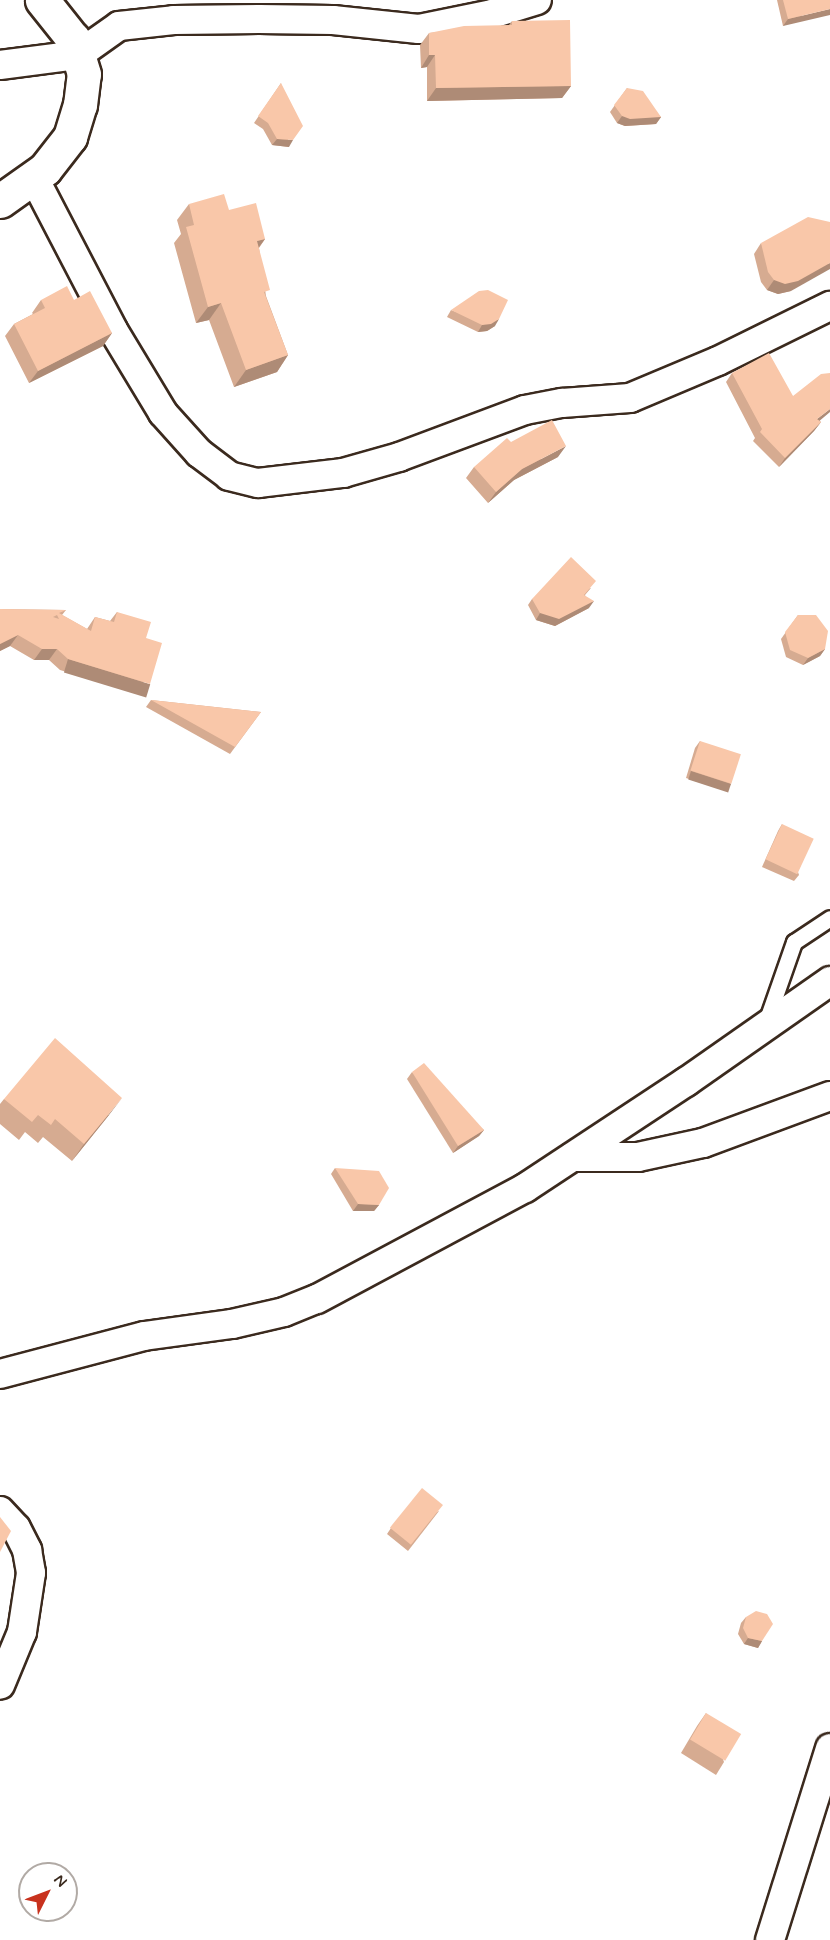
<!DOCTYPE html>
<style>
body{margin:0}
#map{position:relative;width:830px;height:1940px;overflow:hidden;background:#fff;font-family:Mynerve,sans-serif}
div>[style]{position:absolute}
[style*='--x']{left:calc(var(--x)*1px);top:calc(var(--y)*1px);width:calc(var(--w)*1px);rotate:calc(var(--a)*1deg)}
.roads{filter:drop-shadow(2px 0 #3b2a1e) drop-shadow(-2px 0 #3b2a1e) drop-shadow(0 2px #3b2a1e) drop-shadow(0 -2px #3b2a1e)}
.service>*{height:15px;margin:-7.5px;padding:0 7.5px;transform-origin:7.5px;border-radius:7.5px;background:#fff}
.minor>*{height:28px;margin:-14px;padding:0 14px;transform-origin:14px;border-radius:14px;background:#fff}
.tertiary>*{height:33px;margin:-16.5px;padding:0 16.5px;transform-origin:16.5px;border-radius:16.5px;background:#fff}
.wall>*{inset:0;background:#d6ab91}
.shaded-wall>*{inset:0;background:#ae8b76;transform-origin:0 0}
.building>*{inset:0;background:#f9c7a9;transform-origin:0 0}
span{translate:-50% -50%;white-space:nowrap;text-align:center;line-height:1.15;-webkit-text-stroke:5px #fff;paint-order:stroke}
.north{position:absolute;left:18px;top:1862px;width:60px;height:60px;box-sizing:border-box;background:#fff;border:2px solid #b1aaa5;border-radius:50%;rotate:48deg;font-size:16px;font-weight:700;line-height:24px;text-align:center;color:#3b2a1e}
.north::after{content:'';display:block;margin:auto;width:21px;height:27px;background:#c8321e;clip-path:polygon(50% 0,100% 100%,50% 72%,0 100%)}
</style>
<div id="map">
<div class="roads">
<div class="service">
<div style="--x:766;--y:1022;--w:85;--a:-70.7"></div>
<div style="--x:794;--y:942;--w:43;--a:-33.7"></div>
</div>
<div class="minor">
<div style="--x:0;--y:65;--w:79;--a:-7.3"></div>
<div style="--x:78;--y:55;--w:50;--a:-35.3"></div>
<div style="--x:119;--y:26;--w:55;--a:-6.2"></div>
<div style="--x:174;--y:20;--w:85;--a:-0.7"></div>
<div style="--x:259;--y:19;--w:74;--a:0.8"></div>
<div style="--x:333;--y:20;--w:86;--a:6"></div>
<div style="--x:419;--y:29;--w:75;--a:-11.6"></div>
<div style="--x:492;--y:14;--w:47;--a:-17.3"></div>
<div style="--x:34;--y:178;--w:171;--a:62.5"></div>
<div style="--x:113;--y:330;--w:97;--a:58.9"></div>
<div style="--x:163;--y:413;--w:54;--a:48"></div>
<div style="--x:199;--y:453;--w:38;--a:37"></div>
<div style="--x:229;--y:476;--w:30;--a:14"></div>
<div style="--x:258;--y:483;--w:86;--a:-6.7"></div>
<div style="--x:343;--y:473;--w:58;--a:-15.9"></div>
<div style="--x:399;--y:457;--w:134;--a:-20.5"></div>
<div style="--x:525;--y:410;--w:38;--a:-11"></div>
<div style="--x:562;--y:403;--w:68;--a:-4.2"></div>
<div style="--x:630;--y:398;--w:95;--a:-22.8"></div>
<div style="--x:718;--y:361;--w:125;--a:-26.2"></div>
<div style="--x:573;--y:1157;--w:65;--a:0"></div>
<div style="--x:638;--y:1157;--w:66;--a:-12.2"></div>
<div style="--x:703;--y:1143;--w:135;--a:-20.3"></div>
<div style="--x:0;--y:1374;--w:149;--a:-14.8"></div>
<div style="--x:144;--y:1336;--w:89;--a:-7.8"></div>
<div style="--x:232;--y:1324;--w:53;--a:-13"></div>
<div style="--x:284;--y:1312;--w:35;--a:-22"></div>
<div style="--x:317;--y:1299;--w:236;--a:-28.1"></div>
<div style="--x:525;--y:1188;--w:193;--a:-33.4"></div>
<div style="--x:686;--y:1082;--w:176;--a:-35"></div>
<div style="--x:0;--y:1511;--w:23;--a:47"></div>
<div style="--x:16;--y:1528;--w:25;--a:63"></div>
<div style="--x:27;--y:1550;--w:23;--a:80"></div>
<div style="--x:31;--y:1573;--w:60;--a:98.7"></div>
<div style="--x:22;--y:1632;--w:57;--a:112.5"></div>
<div style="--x:770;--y:1940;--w:201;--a:-72.6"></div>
</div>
<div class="tertiary">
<div style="--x:0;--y:201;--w:55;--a:-35.4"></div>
<div style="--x:45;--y:169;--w:41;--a:-52"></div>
<div style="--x:70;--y:137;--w:34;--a:-73"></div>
<div style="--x:80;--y:105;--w:31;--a:-83"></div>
<div style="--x:84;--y:74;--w:37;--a:-107"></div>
<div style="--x:73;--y:39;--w:50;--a:-128.5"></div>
</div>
</div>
<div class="wall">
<div style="clip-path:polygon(777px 0,830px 0,783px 26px)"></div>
<div style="clip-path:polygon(512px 21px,571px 86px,562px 98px,427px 101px,427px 67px,421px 68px,420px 45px,429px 33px,509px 25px)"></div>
<div style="clip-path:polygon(281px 83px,289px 147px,272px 145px,263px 129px,254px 123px)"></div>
<div style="clip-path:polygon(627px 88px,661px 117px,656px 124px,625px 126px,617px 123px,610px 112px)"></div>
<div style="clip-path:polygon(189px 204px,229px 210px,265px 239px,259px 248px,266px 296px,288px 355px,277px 372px,234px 387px,209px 320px,196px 323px,174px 243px,181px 234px,177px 220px)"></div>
<div style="clip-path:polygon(761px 243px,791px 291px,778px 294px,767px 290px,761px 282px,754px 254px)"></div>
<div style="clip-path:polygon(41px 300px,74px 300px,112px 333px,103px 346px,29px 383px,5px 336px,14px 324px,33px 314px,32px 313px)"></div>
<div style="clip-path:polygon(451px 310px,495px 326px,487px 331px,478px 332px,447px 317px)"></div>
<div style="clip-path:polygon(732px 373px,793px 396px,821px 422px,814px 431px,779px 467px,753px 441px,755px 438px,726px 382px)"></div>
<div style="clip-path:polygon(558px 457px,514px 480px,488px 503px,466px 478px,474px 467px)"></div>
<div style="clip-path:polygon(591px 588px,585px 595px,589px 608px,555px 626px,536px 620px,528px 605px,532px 599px)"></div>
<div style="clip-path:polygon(0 609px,66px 610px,62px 615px,87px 629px,95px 617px,110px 621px,117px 612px,146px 638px,142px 695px,60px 670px,49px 660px,34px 660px,10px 646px,0 651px)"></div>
<div style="clip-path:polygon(798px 615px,825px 649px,820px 656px,803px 665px,786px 657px,781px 639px)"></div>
<div style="clip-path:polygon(151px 700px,261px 712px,230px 754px,146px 707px)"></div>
<div style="clip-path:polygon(700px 741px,731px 784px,726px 791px,686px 778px,695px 748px)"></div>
<div style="clip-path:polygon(782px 824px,799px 875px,794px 881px,762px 867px,778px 831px)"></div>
<div style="clip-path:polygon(412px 1072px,484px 1130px,479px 1136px,453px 1153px,407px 1079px)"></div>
<div style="clip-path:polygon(4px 1099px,109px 1115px,72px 1161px,43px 1137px,38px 1143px,25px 1132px,19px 1140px,0 1124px,0 1104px)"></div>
<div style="clip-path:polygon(335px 1168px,379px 1205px,374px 1211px,353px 1211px,331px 1174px)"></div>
<div style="clip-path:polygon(439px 1511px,408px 1551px,387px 1534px,391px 1528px)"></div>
<div style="clip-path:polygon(746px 1617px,762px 1641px,758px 1648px,744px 1644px,738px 1634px,741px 1623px)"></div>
<div style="clip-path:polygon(706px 1713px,724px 1762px,716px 1775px,681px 1753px,697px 1726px)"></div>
</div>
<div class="shaded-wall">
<div style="clip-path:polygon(830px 9px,830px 15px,783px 26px,788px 19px)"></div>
<div style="clip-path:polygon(429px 55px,435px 55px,427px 67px,421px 68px)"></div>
<div style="clip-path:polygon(571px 86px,562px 98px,427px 101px,436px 88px)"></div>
<div style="clip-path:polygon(622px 116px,661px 117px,656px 124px,625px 126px,617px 123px)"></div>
<div style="clip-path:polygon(277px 139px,293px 140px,289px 147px,272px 145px)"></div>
<div style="clip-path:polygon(265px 239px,253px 255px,257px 241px)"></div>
<div style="clip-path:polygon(830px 263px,830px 269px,791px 291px,778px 294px,767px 290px,774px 280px)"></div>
<div style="clip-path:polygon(221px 303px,209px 320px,196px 323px,208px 307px)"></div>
<div style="clip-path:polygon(499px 319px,495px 326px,487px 331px,478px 332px,482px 325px)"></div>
<div style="clip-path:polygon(112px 333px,103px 346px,29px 383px,38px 371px)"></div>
<div style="clip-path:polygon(288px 355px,277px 372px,234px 387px,246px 370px)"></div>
<div style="clip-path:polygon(830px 409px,830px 412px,811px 428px,817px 419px)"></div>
<div style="clip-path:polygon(821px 422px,814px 431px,779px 467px,785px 458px)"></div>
<div style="clip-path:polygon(566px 446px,558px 457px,514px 480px,488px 503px,496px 492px,522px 469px)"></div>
<div style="clip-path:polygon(594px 601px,589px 608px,555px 626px,536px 620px,540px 613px)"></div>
<div style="clip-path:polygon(18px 635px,10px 646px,0 651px,0 644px)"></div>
<div style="clip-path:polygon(42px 649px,57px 649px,49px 660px,34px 660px)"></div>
<div style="clip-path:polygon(825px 649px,820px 656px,803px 665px,808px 658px)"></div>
<div style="left:68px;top:659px;width:86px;height:14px;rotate:17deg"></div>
<div style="left:691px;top:771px;width:42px;height:9px;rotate:18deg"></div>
<div style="clip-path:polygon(122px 1098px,109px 1115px,72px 1161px,84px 1144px)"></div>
<div style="clip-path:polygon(484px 1130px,479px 1136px,453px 1153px,458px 1146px)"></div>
<div style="clip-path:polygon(358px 1204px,379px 1205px,374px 1211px,353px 1211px)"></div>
<div style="clip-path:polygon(748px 1638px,762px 1641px,758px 1648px,744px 1644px)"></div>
</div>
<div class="building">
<div style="clip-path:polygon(783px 0,830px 0,830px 9px,788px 19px)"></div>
<div style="clip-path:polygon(570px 20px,571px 86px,436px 88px,435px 55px,429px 55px,429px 33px,464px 26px,512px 25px,512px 21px)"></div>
<div style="clip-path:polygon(281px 83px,303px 126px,293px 140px,277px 139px,268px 123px,258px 116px)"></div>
<div style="clip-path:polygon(627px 88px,643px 91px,661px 117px,630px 119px,622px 116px,614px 105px)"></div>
<div style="clip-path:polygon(224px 194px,229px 210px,256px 203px,265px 239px,257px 241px,270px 290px,264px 292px,288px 355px,246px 370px,221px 303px,208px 307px,186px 227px,194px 225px,189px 204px)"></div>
<div style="clip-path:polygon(808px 217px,830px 222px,830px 263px,798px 281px,785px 284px,774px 280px,768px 272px,761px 243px)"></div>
<div style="clip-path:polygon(67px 286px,74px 300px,90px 291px,112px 333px,38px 371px,14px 324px,45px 308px,41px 300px)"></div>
<div style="clip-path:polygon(488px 290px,508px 300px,499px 319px,491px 324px,482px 325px,451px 310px,479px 291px)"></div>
<div style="clip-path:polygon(769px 353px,793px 396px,821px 374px,830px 373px,830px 409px,817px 419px,821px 422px,785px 458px,760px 432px,762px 429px,732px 373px)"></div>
<div style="clip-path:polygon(552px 420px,566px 446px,522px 469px,496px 492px,474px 467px,507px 438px,511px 442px)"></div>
<div style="clip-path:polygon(571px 557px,596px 581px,584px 595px,594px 601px,559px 619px,540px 613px,532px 599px)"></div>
<div style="clip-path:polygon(evenodd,0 609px,66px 610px,59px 613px,91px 631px,95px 617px,114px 622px,117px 612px,151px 622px,146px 638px,162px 643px,150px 684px,68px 659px,57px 649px,42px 649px,18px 635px,0 644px,0 609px,57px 615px,59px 619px,53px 617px,57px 615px)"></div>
<div style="clip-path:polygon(798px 615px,816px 615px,828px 631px,825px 649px,808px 658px,790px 650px,785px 632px)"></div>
<div style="clip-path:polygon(151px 700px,261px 712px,235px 747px)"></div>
<div style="left:700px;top:741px;width:43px;height:31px;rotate:18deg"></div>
<div style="left:782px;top:824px;width:35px;height:39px;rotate:25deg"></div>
<div style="clip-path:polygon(55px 1038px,122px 1098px,84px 1144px,55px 1119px,51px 1125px,38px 1115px,32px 1122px,4px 1099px)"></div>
<div style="clip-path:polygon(424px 1063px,484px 1130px,458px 1146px,412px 1072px)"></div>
<div style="clip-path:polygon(335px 1168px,379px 1171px,389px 1188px,379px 1205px,358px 1204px)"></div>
<div style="left:422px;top:1488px;width:27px;height:51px;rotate:39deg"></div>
<div style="clip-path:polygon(0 1517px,11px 1531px,0 1552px)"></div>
<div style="clip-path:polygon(756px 1611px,767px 1614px,773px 1624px,762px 1641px,748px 1638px,743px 1628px,746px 1617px)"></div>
<div style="left:706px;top:1713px;width:41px;height:31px;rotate:31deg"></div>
</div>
<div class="north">N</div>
</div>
